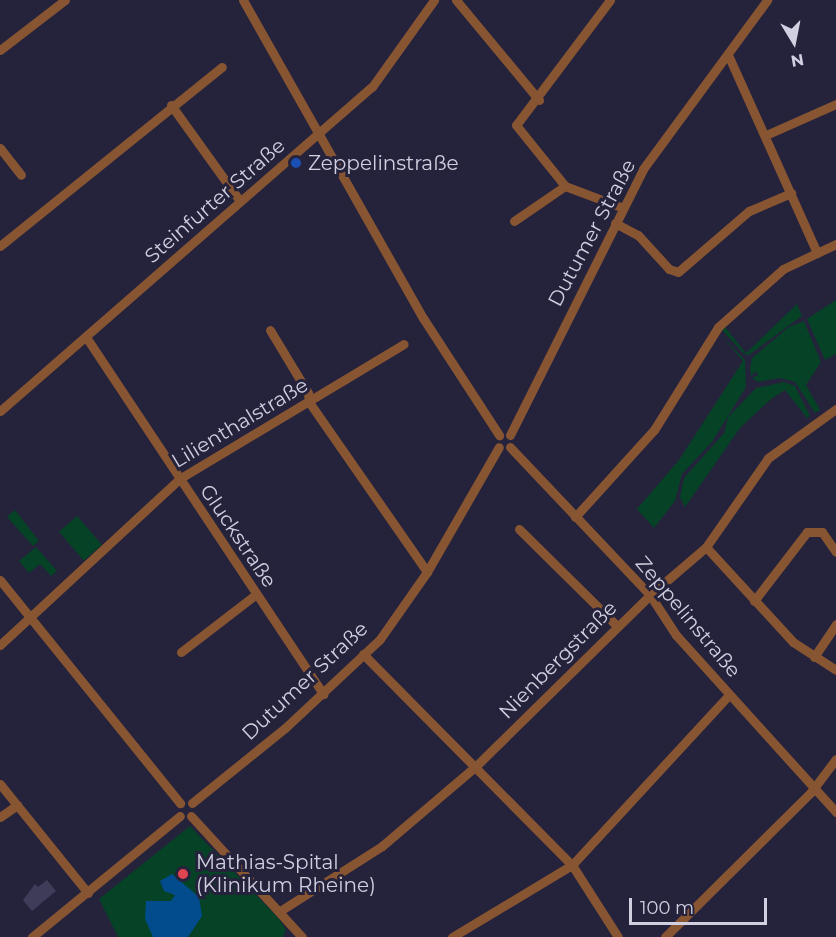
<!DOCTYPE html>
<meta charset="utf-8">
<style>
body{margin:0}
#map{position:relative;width:836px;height:937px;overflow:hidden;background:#25223c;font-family:Montserrat,sans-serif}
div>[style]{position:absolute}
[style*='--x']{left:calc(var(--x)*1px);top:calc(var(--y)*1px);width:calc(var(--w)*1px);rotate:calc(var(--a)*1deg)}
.green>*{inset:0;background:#054226;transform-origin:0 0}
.water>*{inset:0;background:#024c8d}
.building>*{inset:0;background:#3e3c58}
.minor>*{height:9px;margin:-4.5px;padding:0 4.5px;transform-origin:4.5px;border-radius:4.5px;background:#875532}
.dots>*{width:16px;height:16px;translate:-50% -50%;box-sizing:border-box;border:3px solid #25223c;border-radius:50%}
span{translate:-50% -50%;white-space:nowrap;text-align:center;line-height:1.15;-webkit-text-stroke:6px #25223c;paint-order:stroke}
.poi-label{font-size:20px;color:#d0d0e1}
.left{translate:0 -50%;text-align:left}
.street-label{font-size:20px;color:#d0d0e1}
.north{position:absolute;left:764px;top:12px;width:60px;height:60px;-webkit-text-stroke:4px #25223c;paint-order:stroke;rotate:170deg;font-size:16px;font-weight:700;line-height:24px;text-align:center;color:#d0d0e1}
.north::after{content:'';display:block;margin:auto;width:21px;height:27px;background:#d0d0e1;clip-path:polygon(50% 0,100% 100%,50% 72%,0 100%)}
.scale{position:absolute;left:629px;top:898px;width:138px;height:27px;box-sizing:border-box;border:3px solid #d0d0e1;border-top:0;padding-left:8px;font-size:18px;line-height:21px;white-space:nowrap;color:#d0d0e1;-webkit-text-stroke:4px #25223c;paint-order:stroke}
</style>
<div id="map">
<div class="green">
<div style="clip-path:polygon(836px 300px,836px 354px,825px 360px,807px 319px)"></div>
<div style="clip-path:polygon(797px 304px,802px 316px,749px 355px,744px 354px,721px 329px,725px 327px,746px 353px)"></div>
<div style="clip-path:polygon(804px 321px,821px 362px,806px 385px,820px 410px,815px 413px,795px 382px,780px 378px,758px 382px,752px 378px,758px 375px,756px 371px,751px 376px,750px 369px,752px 358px,789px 327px)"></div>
<div style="clip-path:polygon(720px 334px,745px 360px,746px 387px,712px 442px,682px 474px,675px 501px,654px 528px,637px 509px,679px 460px,743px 361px)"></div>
<div style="clip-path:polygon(784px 382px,795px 386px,810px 416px,807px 418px,785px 390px,771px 399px,740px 428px,685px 507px,680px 497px,684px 478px,724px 433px,728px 417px,756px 388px)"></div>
<div style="clip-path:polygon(15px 510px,39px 541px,33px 546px,7px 517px)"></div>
<div style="left:77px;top:516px;width:38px;height:24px;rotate:49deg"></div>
<div style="clip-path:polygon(36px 547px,57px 571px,51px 576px,40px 564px,29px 573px,19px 561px)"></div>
<div style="clip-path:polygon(190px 826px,280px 920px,286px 930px,283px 937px,118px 937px,99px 899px)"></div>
</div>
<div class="water">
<div style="clip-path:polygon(172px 874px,199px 897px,202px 916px,188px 937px,153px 937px,145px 919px,146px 901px,171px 901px,175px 895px,164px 891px,160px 881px)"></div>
</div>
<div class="building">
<div style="clip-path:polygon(47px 880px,56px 891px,32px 911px,23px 900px,35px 884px,38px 887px)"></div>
</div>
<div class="minor">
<div style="--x:243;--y:0;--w:365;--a:60.5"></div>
<div style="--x:423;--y:318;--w:140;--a:57"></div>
<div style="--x:456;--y:0;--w:130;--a:50.3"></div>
<div style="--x:610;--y:0;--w:156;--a:126.9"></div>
<div style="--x:516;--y:125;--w:78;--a:51.2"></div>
<div style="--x:565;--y:186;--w:60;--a:20.6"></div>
<div style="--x:0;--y:50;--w:82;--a:-37.6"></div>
<div style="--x:729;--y:57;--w:215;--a:65.8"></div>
<div style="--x:171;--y:105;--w:118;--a:54.3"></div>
<div style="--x:766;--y:135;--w:77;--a:-23.9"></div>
<div style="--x:0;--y:148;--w:34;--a:52"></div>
<div style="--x:514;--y:221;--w:62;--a:-34.5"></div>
<div style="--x:615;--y:223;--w:26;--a:28"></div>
<div style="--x:638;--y:235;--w:46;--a:47.6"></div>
<div style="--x:669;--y:269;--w:9;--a:18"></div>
<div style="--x:678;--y:272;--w:94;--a:-40.7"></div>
<div style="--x:749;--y:211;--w:46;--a:-23.2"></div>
<div style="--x:0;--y:246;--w:285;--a:-38.9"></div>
<div style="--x:270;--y:330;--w:74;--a:58.9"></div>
<div style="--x:308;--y:393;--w:9;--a:84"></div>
<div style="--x:309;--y:402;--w:207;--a:55.2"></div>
<div style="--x:86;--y:337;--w:429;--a:56.4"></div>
<div style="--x:0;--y:411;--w:493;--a:-41.1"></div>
<div style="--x:372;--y:87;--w:107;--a:-54.5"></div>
<div style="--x:510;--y:435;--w:297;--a:-63.4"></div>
<div style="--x:643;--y:169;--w:210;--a:-53.7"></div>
<div style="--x:510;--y:447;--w:204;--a:46.6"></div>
<div style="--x:650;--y:595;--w:48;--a:57"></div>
<div style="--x:676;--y:635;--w:239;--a:47.9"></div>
<div style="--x:575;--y:517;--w:118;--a:-47.8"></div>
<div style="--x:654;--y:430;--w:121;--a:-58.1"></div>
<div style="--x:718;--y:327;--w:87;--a:-41.7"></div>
<div style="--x:783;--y:269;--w:59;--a:-25.3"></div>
<div style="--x:519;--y:529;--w:138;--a:44.7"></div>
<div style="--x:706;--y:547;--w:129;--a:47.5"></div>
<div style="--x:793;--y:642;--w:51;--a:33.1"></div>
<div style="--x:0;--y:580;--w:287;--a:51.1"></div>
<div style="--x:754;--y:601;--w:87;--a:-52.5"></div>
<div style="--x:807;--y:532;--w:15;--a:0"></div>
<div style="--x:822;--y:532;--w:24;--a:55"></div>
<div style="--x:0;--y:645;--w:244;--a:-42.8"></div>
<div style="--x:179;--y:479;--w:262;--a:-31"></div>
<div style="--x:181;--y:652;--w:93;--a:-37.6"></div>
<div style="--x:363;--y:654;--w:297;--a:45.3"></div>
<div style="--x:572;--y:865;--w:85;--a:57.4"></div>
<div style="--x:814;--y:657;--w:40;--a:-56"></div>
<div style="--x:0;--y:784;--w:140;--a:51.1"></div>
<div style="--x:192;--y:803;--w:119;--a:-38.9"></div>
<div style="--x:285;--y:728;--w:130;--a:-43.1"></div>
<div style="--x:380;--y:639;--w:82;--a:-55"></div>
<div style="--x:427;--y:572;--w:144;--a:-60.1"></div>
<div style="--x:191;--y:816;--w:164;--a:47.5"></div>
<div style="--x:0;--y:817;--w:21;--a:-35"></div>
<div style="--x:280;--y:911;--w:121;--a:-32.5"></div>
<div style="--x:382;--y:846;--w:123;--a:-40.4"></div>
<div style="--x:476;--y:766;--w:244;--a:-44.5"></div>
<div style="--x:650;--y:595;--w:74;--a:-40.6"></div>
<div style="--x:706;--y:547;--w:108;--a:-55.1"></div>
<div style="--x:768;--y:458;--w:84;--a:-35.8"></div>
<div style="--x:32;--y:937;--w:191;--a:-39.3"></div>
<div style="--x:452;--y:937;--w:140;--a:-31"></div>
<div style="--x:572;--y:865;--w:231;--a:-47.3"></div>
<div style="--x:665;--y:937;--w:206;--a:-44.8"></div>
<div style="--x:811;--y:792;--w:41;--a:-52.9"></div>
</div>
<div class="dots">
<div style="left:296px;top:163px;background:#1a4fb4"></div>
<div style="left:183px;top:874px;background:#e0444e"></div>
</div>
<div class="poi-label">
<span class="left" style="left:308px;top:163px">Zeppelinstraße</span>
<span class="left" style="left:196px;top:874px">Mathias-Spital<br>(Klinikum Rheine)</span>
</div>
<div class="street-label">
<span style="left:215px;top:201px;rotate:-41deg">Steinfurter Straße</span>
<span style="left:592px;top:233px;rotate:-62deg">Dutumer Straße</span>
<span style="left:240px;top:423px;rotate:-31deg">Lilienthalstraße</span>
<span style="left:238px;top:536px;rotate:56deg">Gluckstraße</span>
<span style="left:688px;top:617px;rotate:50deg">Zeppelinstraße</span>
<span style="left:558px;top:660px;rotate:-45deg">Nienbergstraße</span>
<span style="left:305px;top:681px;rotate:-43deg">Dutumer Straße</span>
</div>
<div class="north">N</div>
<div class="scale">100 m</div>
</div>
